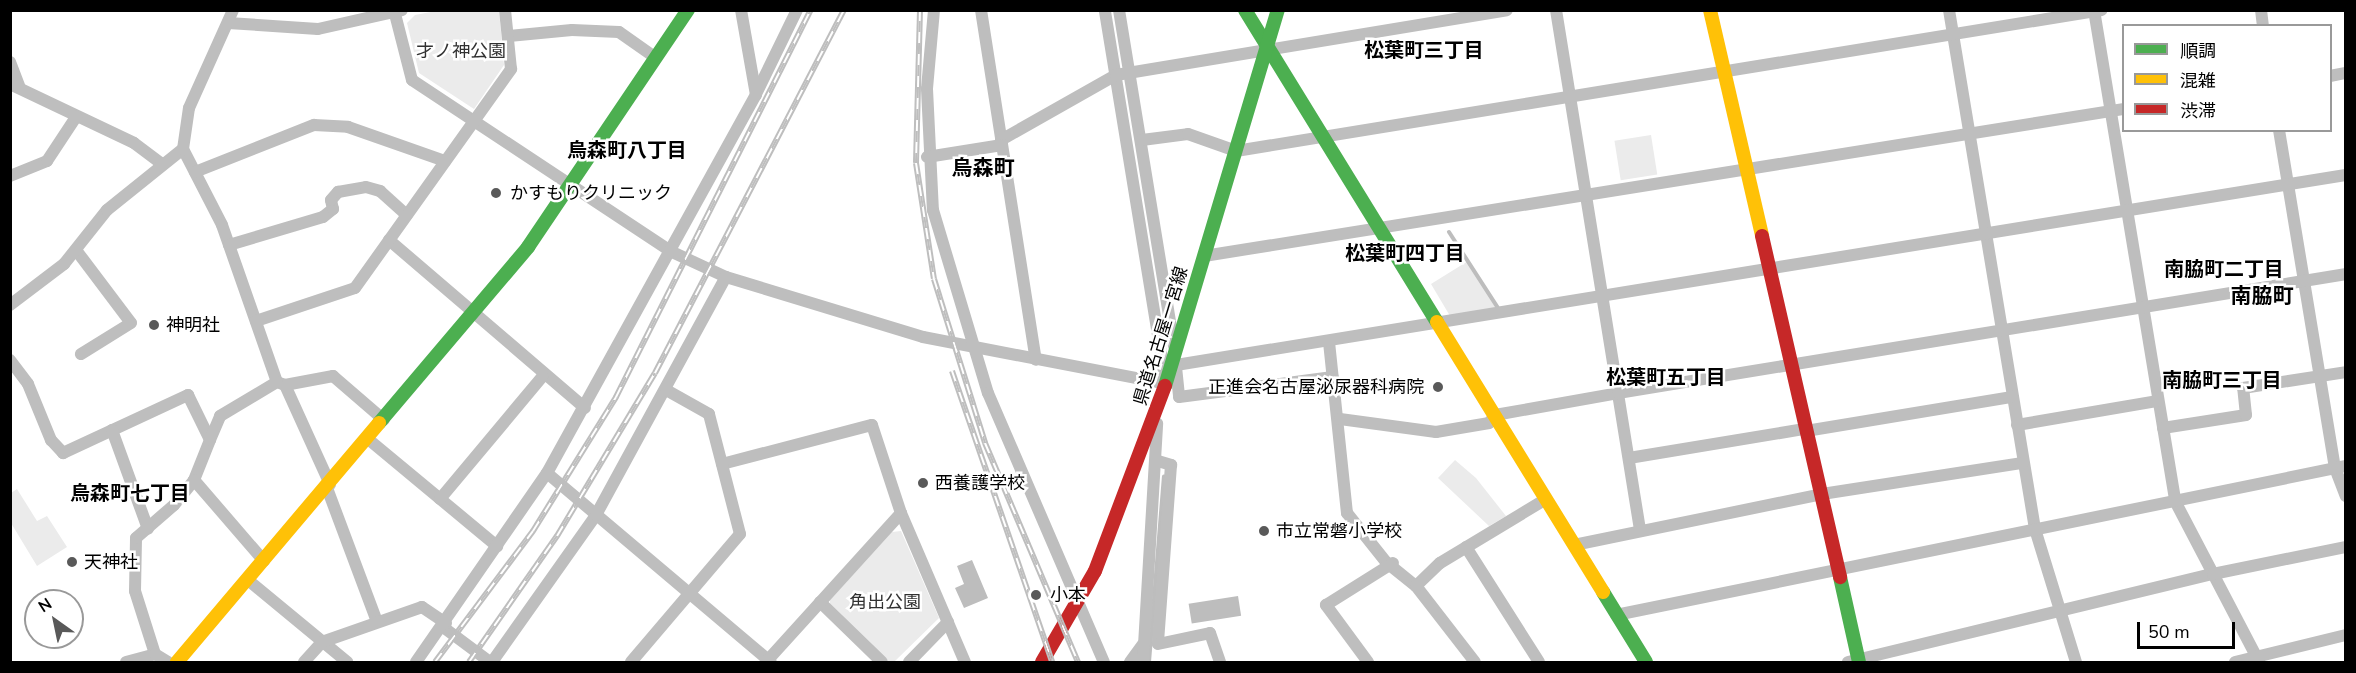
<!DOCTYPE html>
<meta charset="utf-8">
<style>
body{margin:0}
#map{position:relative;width:2356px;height:673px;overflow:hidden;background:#fff;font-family:"Nunito Sans","Noto Sans JP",sans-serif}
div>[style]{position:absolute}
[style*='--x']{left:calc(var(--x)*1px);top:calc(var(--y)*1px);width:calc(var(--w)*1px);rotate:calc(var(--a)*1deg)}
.green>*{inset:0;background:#ebebeb;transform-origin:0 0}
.water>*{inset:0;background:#bdbdbd;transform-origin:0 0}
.stream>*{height:4px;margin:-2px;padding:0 2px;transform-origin:2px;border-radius:2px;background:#bdbdbd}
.street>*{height:12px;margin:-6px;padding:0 6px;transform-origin:6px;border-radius:6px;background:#bebebe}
.fast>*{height:14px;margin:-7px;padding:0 7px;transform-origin:7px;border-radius:7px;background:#4caf50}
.slow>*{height:14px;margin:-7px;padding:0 7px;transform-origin:7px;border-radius:7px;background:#ffc107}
.jam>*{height:14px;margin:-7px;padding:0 7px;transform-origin:7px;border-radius:7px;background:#c62828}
.rail>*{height:6px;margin-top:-3px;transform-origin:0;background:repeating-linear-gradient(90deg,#fff 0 11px,#bebebe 0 22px);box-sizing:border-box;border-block:2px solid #bebebe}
.dots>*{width:16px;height:16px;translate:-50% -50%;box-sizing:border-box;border:3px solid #fff;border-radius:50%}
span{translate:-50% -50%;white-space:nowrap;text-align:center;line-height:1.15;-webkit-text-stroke:5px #fff;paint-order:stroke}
.park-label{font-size:18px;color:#313131}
.poi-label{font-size:18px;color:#000}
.left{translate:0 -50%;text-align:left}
.right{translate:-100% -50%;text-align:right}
.street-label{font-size:18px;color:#000}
.neighbourhood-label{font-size:20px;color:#000;font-weight:700}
.quarter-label{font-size:21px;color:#000;font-weight:700}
.frame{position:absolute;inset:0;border:12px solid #000;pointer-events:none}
.legend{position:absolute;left:2122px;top:24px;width:210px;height:108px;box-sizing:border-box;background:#fff;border:2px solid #999;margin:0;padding:8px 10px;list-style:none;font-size:18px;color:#000}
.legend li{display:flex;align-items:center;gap:12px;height:30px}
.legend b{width:30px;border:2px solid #999}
.north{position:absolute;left:24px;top:589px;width:60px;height:60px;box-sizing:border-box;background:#fff;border:2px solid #999;border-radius:50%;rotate:327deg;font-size:16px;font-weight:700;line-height:24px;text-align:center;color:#000}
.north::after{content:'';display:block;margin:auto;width:21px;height:27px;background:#595959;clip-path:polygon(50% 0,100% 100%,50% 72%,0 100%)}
.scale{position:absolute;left:2137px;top:622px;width:98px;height:27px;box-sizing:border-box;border:3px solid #000;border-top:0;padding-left:8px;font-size:18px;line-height:21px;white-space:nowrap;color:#000;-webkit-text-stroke:4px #fff;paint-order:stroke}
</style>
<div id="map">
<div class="green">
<div style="clip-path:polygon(436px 11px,499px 11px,504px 65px,474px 109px,419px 73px,407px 23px,415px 15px)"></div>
<div style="left:1651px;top:135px;width:40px;height:37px;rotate:81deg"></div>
<div style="clip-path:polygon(1468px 261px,1498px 308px,1450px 316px,1431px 284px)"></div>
<div style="clip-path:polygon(1455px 460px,1476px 478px,1506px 516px,1489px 526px,1438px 478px)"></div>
<div style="clip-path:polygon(17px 489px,37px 521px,47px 516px,67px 547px,37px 566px,11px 523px,11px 493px)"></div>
<div style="clip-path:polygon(901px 531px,939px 618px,894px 662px,888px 662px,830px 607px,830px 600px,892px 532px)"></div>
</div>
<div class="water">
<div style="clip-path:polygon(972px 560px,988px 598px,964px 608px,955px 588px,964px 584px,957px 566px)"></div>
<div style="left:1238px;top:596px;width:20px;height:50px;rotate:81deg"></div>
</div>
<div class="stream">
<div style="--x:1449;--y:232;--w:90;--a:57.2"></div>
<div style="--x:1149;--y:662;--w:186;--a:-85.4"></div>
</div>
<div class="street">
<div style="--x:394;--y:10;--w:72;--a:75.6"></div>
<div style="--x:412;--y:80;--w:310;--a:33.5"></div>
<div style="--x:670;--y:251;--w:62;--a:24.9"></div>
<div style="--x:726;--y:277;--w:206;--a:16.9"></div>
<div style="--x:923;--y:337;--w:248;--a:10.9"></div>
<div style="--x:1166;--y:384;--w:379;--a:-99.3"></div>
<div style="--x:934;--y:10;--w:79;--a:95.1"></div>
<div style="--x:927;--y:89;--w:121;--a:87.2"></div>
<div style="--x:933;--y:210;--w:191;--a:73.3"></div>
<div style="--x:988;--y:393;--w:293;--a:66.7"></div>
<div style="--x:981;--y:10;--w:354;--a:81.1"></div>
<div style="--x:1119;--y:10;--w:341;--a:80.7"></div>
<div style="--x:1556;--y:10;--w:527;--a:80.82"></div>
<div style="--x:1949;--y:10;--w:526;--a:80.59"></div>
<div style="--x:2035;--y:529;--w:139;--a:72.9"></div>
<div style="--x:2094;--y:10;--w:498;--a:80.6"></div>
<div style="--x:2175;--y:501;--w:182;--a:62.4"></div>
<div style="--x:2261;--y:10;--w:16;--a:83"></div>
<div style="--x:228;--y:23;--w:90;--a:3.8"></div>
<div style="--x:318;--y:29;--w:86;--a:-12.7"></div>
<div style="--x:509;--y:36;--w:63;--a:-5.4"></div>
<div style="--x:572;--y:30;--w:47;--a:2.4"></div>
<div style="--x:619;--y:32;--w:45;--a:35.1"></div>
<div style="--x:10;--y:62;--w:28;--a:69"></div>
<div style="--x:2330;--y:76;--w:16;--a:-11"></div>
<div style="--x:10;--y:84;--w:137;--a:25.4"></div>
<div style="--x:134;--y:143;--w:35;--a:37"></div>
<div style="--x:756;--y:94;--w:93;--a:-64"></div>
<div style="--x:2279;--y:130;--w:343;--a:80.6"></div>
<div style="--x:2335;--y:468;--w:30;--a:69"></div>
<div style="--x:1001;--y:140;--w:132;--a:-29.5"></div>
<div style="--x:1116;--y:75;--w:396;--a:-9.4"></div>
<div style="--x:1142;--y:140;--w:46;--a:-7.4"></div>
<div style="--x:1188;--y:134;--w:51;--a:19.5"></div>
<div style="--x:1236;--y:151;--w:877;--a:-9.25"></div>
<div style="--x:183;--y:149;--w:85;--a:62.8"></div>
<div style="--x:222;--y:225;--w:166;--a:70.7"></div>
<div style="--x:277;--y:382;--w:9;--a:21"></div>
<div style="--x:285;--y:385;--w:109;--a:65.6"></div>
<div style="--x:927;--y:157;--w:76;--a:-9.1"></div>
<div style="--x:195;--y:172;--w:128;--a:-21.6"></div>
<div style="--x:314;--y:125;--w:34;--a:3"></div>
<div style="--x:348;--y:127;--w:103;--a:19.3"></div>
<div style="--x:10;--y:176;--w:40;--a:-22"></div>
<div style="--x:47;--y:161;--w:53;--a:-56.6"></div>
<div style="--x:389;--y:240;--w:258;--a:40.6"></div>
<div style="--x:229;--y:245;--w:98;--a:-16.6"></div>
<div style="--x:323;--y:217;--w:13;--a:-39"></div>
<div style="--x:333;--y:209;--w:9;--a:-103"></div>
<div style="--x:331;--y:200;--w:11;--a:-49"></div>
<div style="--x:338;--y:192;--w:28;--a:-10"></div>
<div style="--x:366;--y:187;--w:15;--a:16"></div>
<div style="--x:380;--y:191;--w:36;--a:42"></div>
<div style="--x:76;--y:250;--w:91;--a:53"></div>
<div style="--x:131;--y:323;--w:59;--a:148.2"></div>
<div style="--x:1204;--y:256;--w:932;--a:-9.08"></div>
<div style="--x:10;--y:305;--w:68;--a:-37.2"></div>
<div style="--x:64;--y:264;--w:69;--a:-51.5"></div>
<div style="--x:107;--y:210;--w:97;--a:-38.8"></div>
<div style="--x:183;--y:149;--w:41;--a:-81.7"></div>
<div style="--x:189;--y:108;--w:107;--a:-65.8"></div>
<div style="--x:256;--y:321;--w:104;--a:-18.4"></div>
<div style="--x:355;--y:288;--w:269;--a:-54.5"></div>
<div style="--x:511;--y:69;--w:59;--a:-95.8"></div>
<div style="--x:1329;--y:342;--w:172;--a:84"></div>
<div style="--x:1347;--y:513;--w:63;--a:51.5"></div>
<div style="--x:1386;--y:562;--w:38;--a:39"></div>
<div style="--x:1416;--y:586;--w:96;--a:52.2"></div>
<div style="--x:10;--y:360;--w:30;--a:53"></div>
<div style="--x:28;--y:384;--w:61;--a:67.7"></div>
<div style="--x:51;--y:440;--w:18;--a:47"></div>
<div style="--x:63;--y:453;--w:138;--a:-24.9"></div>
<div style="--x:188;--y:395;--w:50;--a:63.9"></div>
<div style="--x:210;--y:440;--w:43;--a:111.8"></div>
<div style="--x:194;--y:480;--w:107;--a:49.2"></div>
<div style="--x:1170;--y:366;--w:1191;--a:-9.23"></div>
<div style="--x:1176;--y:367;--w:30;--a:84"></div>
<div style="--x:1179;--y:397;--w:155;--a:-7.4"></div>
<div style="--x:285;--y:385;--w:49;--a:-10.6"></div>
<div style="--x:333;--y:376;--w:67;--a:40.8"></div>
<div style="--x:1340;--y:419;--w:97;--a:7.7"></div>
<div style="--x:1436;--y:432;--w:54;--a:-9.6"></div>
<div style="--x:1489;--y:423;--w:10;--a:-53"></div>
<div style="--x:1495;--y:415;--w:125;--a:-10.1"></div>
<div style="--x:1618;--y:393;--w:738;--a:-9.28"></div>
<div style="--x:2017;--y:425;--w:143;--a:-9.7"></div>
<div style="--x:2163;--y:428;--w:84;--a:-8.9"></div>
<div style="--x:2246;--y:415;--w:27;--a:-96"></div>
<div style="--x:2243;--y:388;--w:104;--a:-8.8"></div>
<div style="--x:112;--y:430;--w:105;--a:70"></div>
<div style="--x:1806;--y:431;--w:209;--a:-9.4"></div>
<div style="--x:368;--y:439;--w:168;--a:39.7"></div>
<div style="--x:210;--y:440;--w:26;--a:-67"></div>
<div style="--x:220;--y:416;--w:66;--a:-30.8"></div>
<div style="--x:1629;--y:458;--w:178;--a:-9.4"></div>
<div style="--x:1158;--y:461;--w:14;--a:17"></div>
<div style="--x:1171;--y:465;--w:179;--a:94.2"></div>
<div style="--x:1158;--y:644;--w:53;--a:-11.9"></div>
<div style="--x:1210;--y:633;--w:31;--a:71"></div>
<div style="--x:722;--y:464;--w:155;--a:-14.6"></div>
<div style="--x:872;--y:425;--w:93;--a:71.8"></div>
<div style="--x:901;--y:513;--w:162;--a:66.8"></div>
<div style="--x:547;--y:473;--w:293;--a:40.2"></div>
<div style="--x:327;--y:488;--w:143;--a:69.5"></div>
<div style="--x:440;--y:499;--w:160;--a:-50.1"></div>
<div style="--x:1574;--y:545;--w:253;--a:-11.6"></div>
<div style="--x:1822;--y:494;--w:203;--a:-8.8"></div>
<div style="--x:1466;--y:547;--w:136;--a:57.6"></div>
<div style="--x:248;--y:580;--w:129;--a:39.6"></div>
<div style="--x:1416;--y:586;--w:33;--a:-44"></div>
<div style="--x:1440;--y:563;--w:124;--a:-31.1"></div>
<div style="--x:820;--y:602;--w:86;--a:44.1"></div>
<div style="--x:1616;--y:615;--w:745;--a:-11.54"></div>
<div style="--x:443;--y:627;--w:59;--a:36.7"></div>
<div style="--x:155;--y:654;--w:66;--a:-107.6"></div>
<div style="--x:135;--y:591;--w:53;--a:-88.9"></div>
<div style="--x:136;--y:538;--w:50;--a:-41"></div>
<div style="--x:174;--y:505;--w:32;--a:-51"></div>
<div style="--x:126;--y:662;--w:30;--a:-15"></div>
<div style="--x:155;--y:654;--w:15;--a:32"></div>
<div style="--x:304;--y:662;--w:27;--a:-48"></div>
<div style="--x:322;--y:642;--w:106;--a:-19.3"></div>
<div style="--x:422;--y:607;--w:29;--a:34"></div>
<div style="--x:416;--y:662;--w:230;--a:-55.3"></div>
<div style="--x:547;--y:473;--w:432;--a:-61.1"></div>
<div style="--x:756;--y:95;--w:86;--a:-100"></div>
<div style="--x:492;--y:662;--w:180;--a:-54.7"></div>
<div style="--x:596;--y:515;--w:271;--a:-61.4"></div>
<div style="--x:631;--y:662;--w:168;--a:-49.6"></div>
<div style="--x:740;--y:534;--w:124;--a:-104.5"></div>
<div style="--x:709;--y:414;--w:49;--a:-150.8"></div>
<div style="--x:766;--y:662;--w:201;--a:-47.8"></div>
<div style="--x:909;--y:662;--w:56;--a:-45.7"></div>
<div style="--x:1130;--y:662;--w:22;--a:-54"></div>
<div style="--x:1143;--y:662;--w:239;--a:-86.6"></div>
<div style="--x:1368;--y:662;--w:71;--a:-126.4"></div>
<div style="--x:1326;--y:605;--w:79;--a:-32.1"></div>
<div style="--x:1848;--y:662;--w:375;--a:-13.6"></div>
<div style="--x:2213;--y:574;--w:136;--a:-11.5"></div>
<div style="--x:2235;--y:662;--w:114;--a:-13.7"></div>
</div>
<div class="fast">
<div style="--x:1245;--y:10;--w:366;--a:58.4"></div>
<div style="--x:1165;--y:386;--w:393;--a:-73.3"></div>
<div style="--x:379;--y:423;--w:231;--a:-49.7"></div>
<div style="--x:528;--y:247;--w:286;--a:-56"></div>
<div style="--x:1840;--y:577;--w:87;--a:77.4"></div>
<div style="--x:1603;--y:592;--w:82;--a:58.4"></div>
</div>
<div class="slow">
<div style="--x:1710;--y:10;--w:232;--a:77"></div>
<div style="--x:1437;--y:322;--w:317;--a:58.4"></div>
<div style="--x:177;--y:662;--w:313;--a:-49.8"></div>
</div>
<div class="jam">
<div style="--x:1762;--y:236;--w:350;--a:77.1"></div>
<div style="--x:1042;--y:662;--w:105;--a:-59.8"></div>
<div style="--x:1095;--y:571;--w:198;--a:-69.3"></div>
</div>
<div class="rail">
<div style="--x:920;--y:10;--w:153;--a:91.5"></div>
<div style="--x:916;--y:163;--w:117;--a:81.2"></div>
<div style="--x:934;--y:279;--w:172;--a:72.7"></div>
<div style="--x:985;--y:443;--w:238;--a:67"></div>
<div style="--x:952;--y:371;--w:308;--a:71"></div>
<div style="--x:435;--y:662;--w:164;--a:-53.2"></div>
<div style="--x:533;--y:531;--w:158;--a:-58.2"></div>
<div style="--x:616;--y:397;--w:433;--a:-63.3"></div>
<div style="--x:469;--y:662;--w:154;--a:-55.1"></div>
<div style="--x:557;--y:536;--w:190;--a:-59"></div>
<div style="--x:655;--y:373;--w:409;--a:-62.5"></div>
</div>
<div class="dots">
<div style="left:496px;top:193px;background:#595959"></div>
<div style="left:154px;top:325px;background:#595959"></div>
<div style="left:1438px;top:387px;background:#595959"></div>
<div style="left:923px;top:483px;background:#595959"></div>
<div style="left:1264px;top:531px;background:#595959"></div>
<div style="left:72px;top:562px;background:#595959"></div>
<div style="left:1036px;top:595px;background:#595959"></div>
</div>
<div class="park-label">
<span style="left:461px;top:51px">才ノ神公園</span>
<span style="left:885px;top:602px">角出公園</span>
</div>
<div class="poi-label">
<span class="left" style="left:510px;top:193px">かすもりクリニック</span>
<span class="left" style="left:166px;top:325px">神明社</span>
<span class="right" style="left:1424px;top:387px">正進会名古屋泌尿器科病院</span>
<span class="left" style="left:935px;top:483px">西養護学校</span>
<span class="left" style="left:1276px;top:531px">市立常磐小学校</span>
<span class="left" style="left:84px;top:562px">天神社</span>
<span class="left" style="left:1050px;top:595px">小本</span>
</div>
<div class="street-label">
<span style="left:1161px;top:336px;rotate:-73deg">県道名古屋一宮線</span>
</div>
<div class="neighbourhood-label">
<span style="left:1424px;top:50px">松葉町三丁目</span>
<span style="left:627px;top:150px">烏森町八丁目</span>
<span style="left:1405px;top:253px">松葉町四丁目</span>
<span style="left:2224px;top:269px">南脇町二丁目</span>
<span style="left:1666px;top:377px">松葉町五丁目</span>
<span style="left:2222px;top:380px">南脇町三丁目</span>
<span style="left:130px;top:493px">烏森町七丁目</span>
</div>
<div class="quarter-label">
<span style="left:983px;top:168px">烏森町</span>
<span style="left:2262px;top:296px">南脇町</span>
</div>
<div class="frame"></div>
<ul class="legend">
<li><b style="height:8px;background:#4caf50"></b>順調</li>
<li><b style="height:8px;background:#ffc107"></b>混雑</li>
<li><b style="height:8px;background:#c62828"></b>渋滞</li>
</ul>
<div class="north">N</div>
<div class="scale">50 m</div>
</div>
